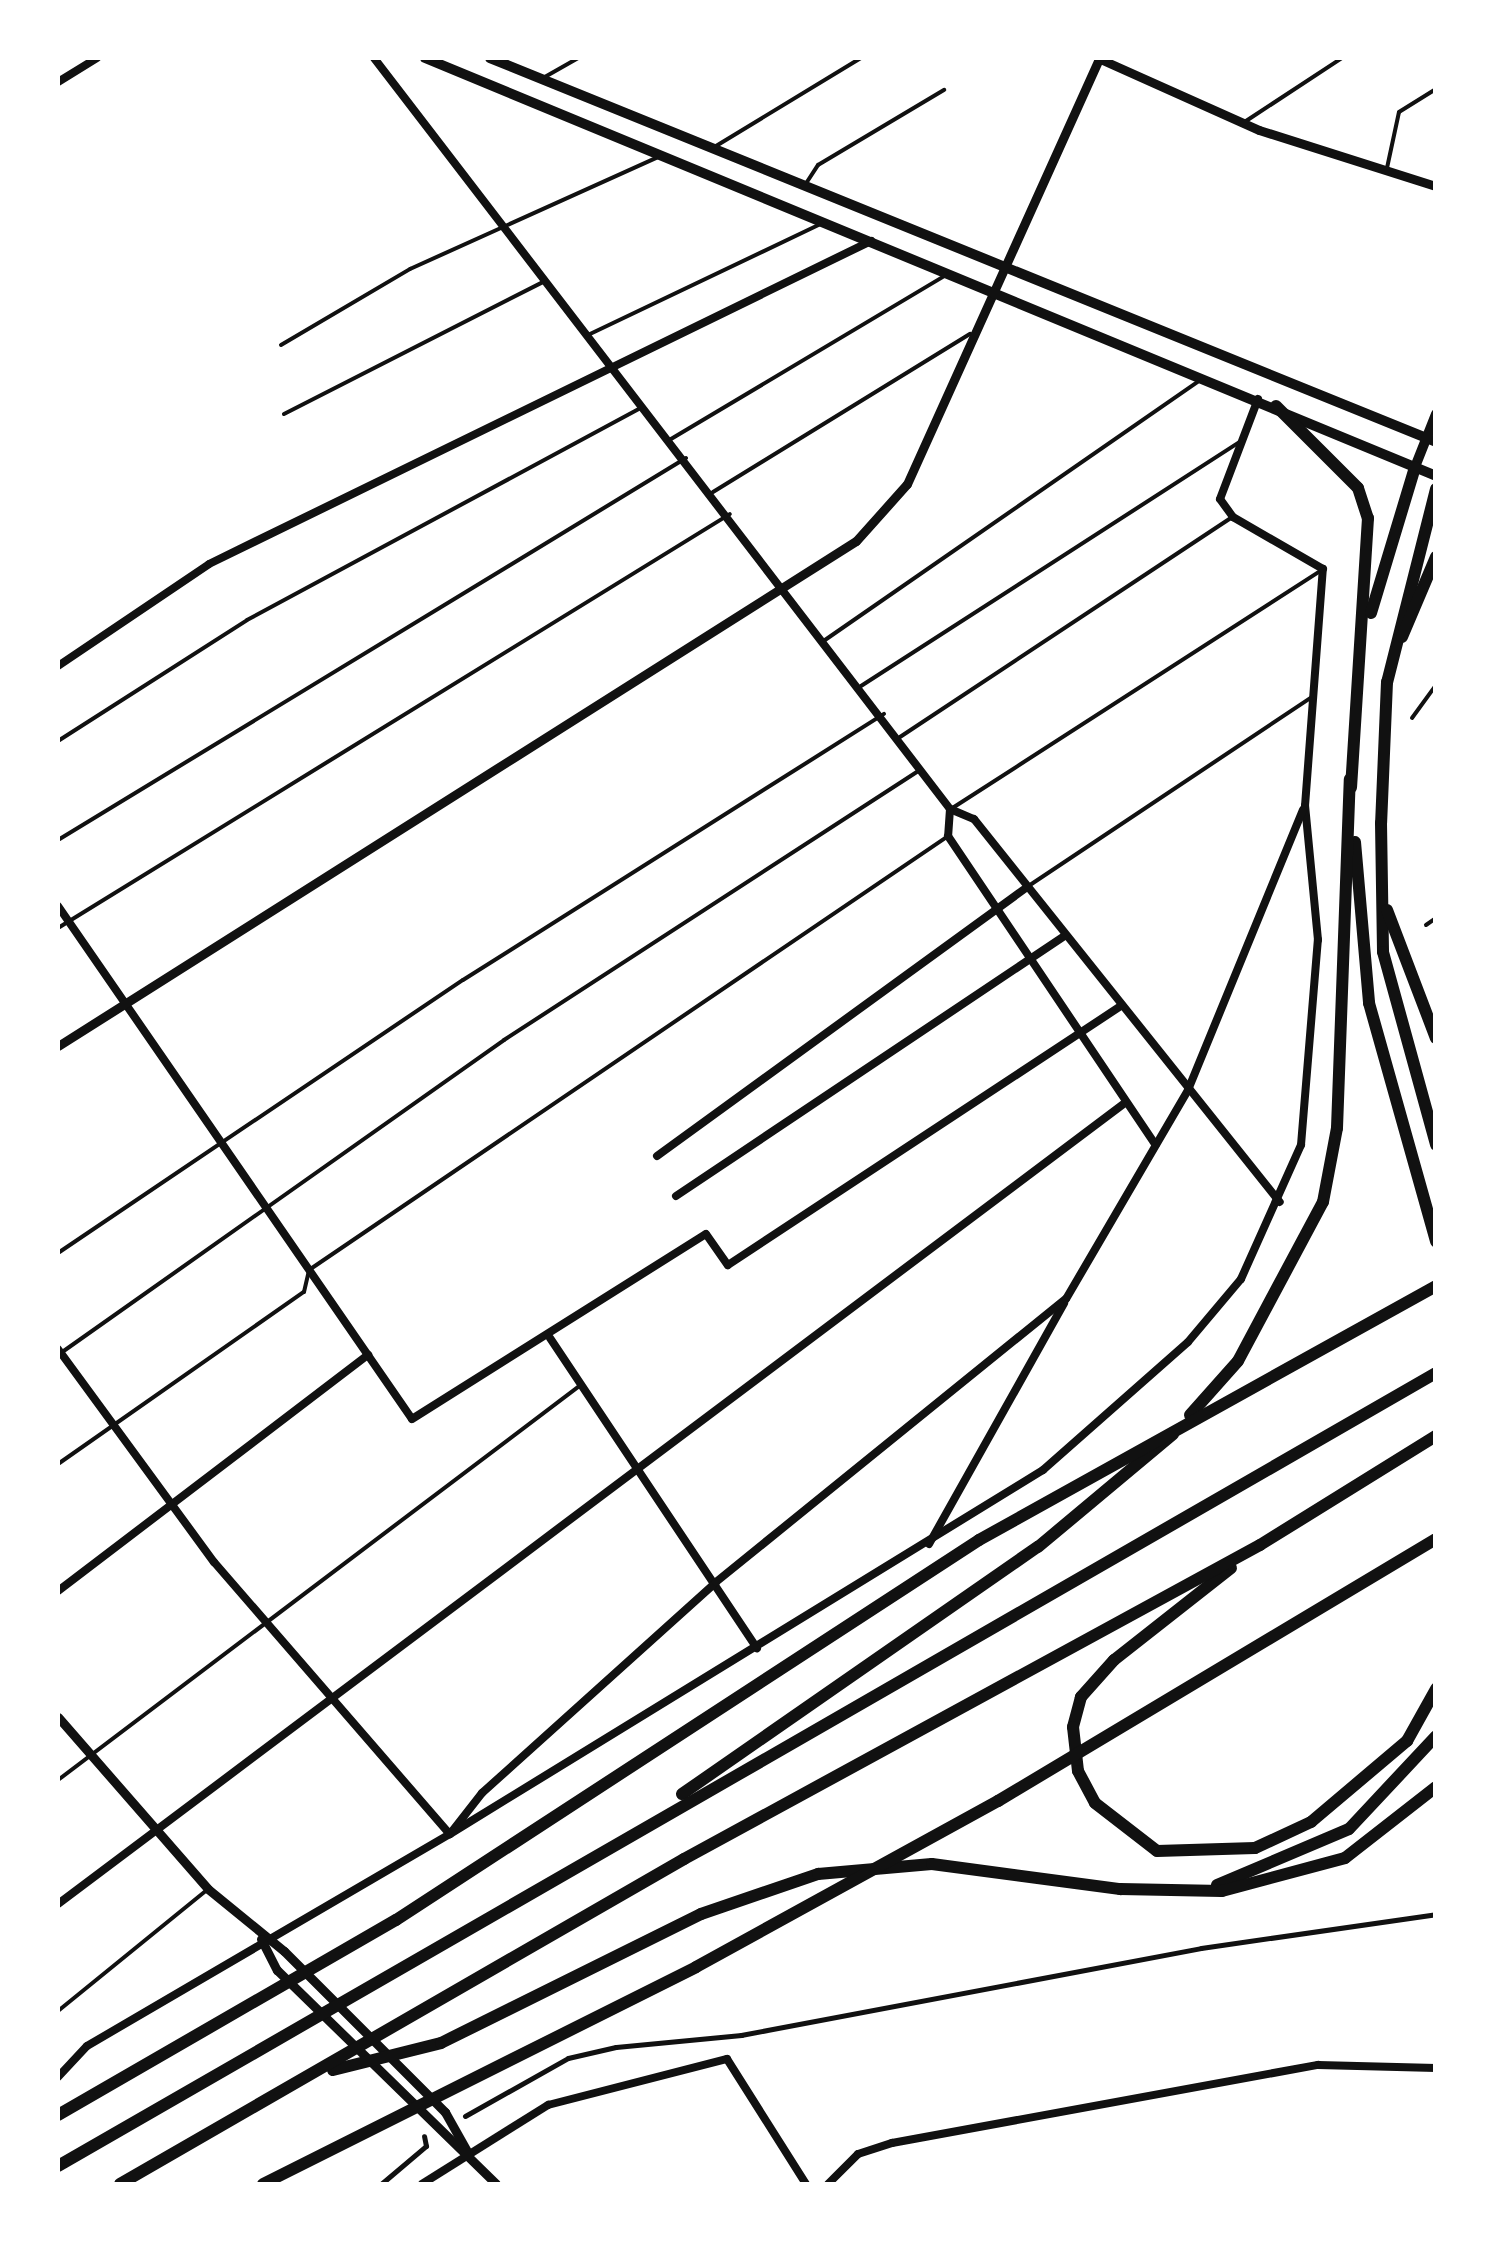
<!DOCTYPE html>
<style>
body{margin:0}
#map{position:relative;width:1493px;height:2242px;overflow:hidden;background:#fff;font-family:Ubuntu,sans-serif}
div>[style]{position:absolute}
[style*='--x']{left:calc(var(--x)*1px);top:calc(var(--y)*1px);width:calc(var(--w)*1px);rotate:calc(var(--a)*1deg)}
.service>*{height:4px;margin:-2px;padding:0 2px;transform-origin:2px;border-radius:2px;background:#111}
.pedestrian>*{height:5px;margin:-2.5px;padding:0 2.5px;transform-origin:2.5px;border-radius:2.5px;background:#111}
.minor>*{height:8px;margin:-4px;padding:0 4px;transform-origin:4px;border-radius:4px;background:#111}
.tertiary>*{height:9px;margin:-4.5px;padding:0 4.5px;transform-origin:4.5px;border-radius:4.5px;background:#111}
.secondary>*{height:10px;margin:-5px;padding:0 5px;transform-origin:5px;border-radius:5px;background:#111}
.motorway>*{height:12px;margin:-6px;padding:0 6px;transform-origin:6px;border-radius:6px;background:#111}
span{translate:-50% -50%;white-space:nowrap;text-align:center;line-height:1.15;-webkit-text-stroke:8px #fff;paint-order:stroke}
.frame{position:absolute;inset:0;border:60px solid #fff;pointer-events:none}
</style>
<div id="map">
<div class="service">
<div style="--x:543;--y:78;--w:40;--a:-29.7"></div>
<div style="--x:1246;--y:121;--w:115;--a:-33.3"></div>
<div style="--x:716;--y:146;--w:170;--a:-31.3"></div>
<div style="--x:1387;--y:168;--w:57;--a:-77.9"></div>
<div style="--x:1399;--y:112;--w:44;--a:-31.9"></div>
<div style="--x:805;--y:185;--w:24;--a:-57"></div>
<div style="--x:818;--y:165;--w:147;--a:-30.8"></div>
<div style="--x:590;--y:334;--w:256;--a:-25.5"></div>
<div style="--x:281;--y:345;--w:150;--a:-30.5"></div>
<div style="--x:410;--y:269;--w:272;--a:-24.3"></div>
<div style="--x:284;--y:414;--w:291;--a:-27"></div>
<div style="--x:671;--y:439;--w:320;--a:-30.8"></div>
<div style="--x:713;--y:492;--w:302;--a:-31.6"></div>
<div style="--x:825;--y:640;--w:455;--a:-34.7"></div>
<div style="--x:861;--y:686;--w:451;--a:-32.8"></div>
<div style="--x:1412;--y:718;--w:41;--a:-54"></div>
<div style="--x:900;--y:737;--w:399;--a:-33.5"></div>
<div style="--x:58;--y:741;--w:224;--a:-32.6"></div>
<div style="--x:247;--y:620;--w:447;--a:-28.3"></div>
<div style="--x:954;--y:807;--w:435;--a:-32.8"></div>
<div style="--x:58;--y:840;--w:735;--a:-31.31"></div>
<div style="--x:1030;--y:885;--w:340;--a:-33.7"></div>
<div style="--x:1426;--y:925;--w:12;--a:-35"></div>
<div style="--x:58;--y:928;--w:789;--a:-31.64"></div>
<div style="--x:58;--y:1253;--w:488;--a:-34"></div>
<div style="--x:463;--y:980;--w:498;--a:-32.3"></div>
<div style="--x:58;--y:1355;--w:546;--a:-35.23"></div>
<div style="--x:504;--y:1040;--w:494;--a:-33"></div>
<div style="--x:58;--y:1464;--w:300;--a:-35"></div>
<div style="--x:304;--y:1292;--w:23;--a:-77"></div>
<div style="--x:309;--y:1270;--w:772;--a:-34.18"></div>
<div style="--x:58;--y:1780;--w:657;--a:-37.08"></div>
<div style="--x:58;--y:2011;--w:193;--a:-39.1"></div>
</div>
<div class="pedestrian">
<div style="--x:465;--y:2116;--w:118;--a:-29.4"></div>
<div style="--x:568;--y:2058;--w:49;--a:-12.9"></div>
<div style="--x:616;--y:2047;--w:126;--a:-5.5"></div>
<div style="--x:741;--y:2035;--w:468;--a:-10.7"></div>
<div style="--x:1201;--y:1948;--w:237;--a:-8.2"></div>
<div style="--x:381;--y:2184;--w:59;--a:-40.2"></div>
<div style="--x:426;--y:2146;--w:10;--a:-101"></div>
</div>
<div class="minor">
<div style="--x:374;--y:58;--w:946;--a:52.51"></div>
<div style="--x:950;--y:809;--w:26;--a:23"></div>
<div style="--x:974;--y:819;--w:490;--a:51.4"></div>
<div style="--x:58;--y:82;--w:46;--a:-31.6"></div>
<div style="--x:58;--y:666;--w:182;--a:-34"></div>
<div style="--x:209;--y:564;--w:737;--a:-26.01"></div>
<div style="--x:950;--y:809;--w:27;--a:94"></div>
<div style="--x:948;--y:836;--w:372;--a:56.1"></div>
<div style="--x:58;--y:906;--w:623;--a:55.39"></div>
<div style="--x:412;--y:1419;--w:347;--a:-32.2"></div>
<div style="--x:706;--y:1234;--w:38;--a:55"></div>
<div style="--x:728;--y:1265;--w:472;--a:-33.4"></div>
<div style="--x:657;--y:1156;--w:457;--a:-36"></div>
<div style="--x:676;--y:1196;--w:469;--a:-33.8"></div>
<div style="--x:550;--y:1338;--w:373;--a:56.3"></div>
<div style="--x:58;--y:1349;--w:264;--a:53.8"></div>
<div style="--x:214;--y:1562;--w:360;--a:49.1"></div>
<div style="--x:450;--y:1834;--w:696;--a:-31.54"></div>
<div style="--x:1043;--y:1470;--w:193;--a:-41.4"></div>
<div style="--x:1188;--y:1342;--w:82;--a:-49.9"></div>
<div style="--x:1241;--y:1279;--w:147;--a:-65.9"></div>
<div style="--x:1301;--y:1145;--w:206;--a:-85.3"></div>
<div style="--x:1318;--y:940;--w:135;--a:-95.5"></div>
<div style="--x:1305;--y:806;--w:238;--a:-85.7"></div>
<div style="--x:1323;--y:569;--w:104;--a:-150"></div>
<div style="--x:1233;--y:517;--w:22;--a:-126"></div>
<div style="--x:1220;--y:499;--w:107;--a:-69.2"></div>
<div style="--x:929;--y:1544;--w:276;--a:-60.7"></div>
<div style="--x:58;--y:1591;--w:390;--a:-37.3"></div>
<div style="--x:58;--y:1904;--w:1334;--a:-36.9"></div>
<div style="--x:58;--y:2077;--w:42;--a:-46.9"></div>
<div style="--x:87;--y:2046;--w:420;--a:-30.3"></div>
<div style="--x:450;--y:1834;--w:52;--a:-52"></div>
<div style="--x:482;--y:1793;--w:315;--a:-42"></div>
<div style="--x:716;--y:1582;--w:450;--a:-39"></div>
<div style="--x:1066;--y:1299;--w:242;--a:-59.7"></div>
<div style="--x:1188;--y:1090;--w:303;--a:-67.7"></div>
<div style="--x:422;--y:2184;--w:149;--a:-32.1"></div>
<div style="--x:548;--y:2105;--w:185;--a:-14.4"></div>
<div style="--x:727;--y:2059;--w:148;--a:57.7"></div>
<div style="--x:828;--y:2184;--w:42;--a:-45"></div>
<div style="--x:858;--y:2154;--w:36;--a:-18"></div>
<div style="--x:892;--y:2143;--w:433;--a:-10.4"></div>
<div style="--x:1318;--y:2065;--w:118;--a:1.5"></div>
</div>
<div class="tertiary">
<div style="--x:1098;--y:58;--w:176;--a:24.1"></div>
<div style="--x:1259;--y:130;--w:186;--a:17.6"></div>
<div style="--x:58;--y:1046;--w:944;--a:-32.33"></div>
<div style="--x:856;--y:541;--w:76;--a:-48.2"></div>
<div style="--x:907;--y:484;--w:467;--a:-65.7"></div>
<div style="--x:58;--y:1717;--w:228;--a:48.9"></div>
<div style="--x:208;--y:1889;--w:98;--a:39.2"></div>
<div style="--x:284;--y:1951;--w:228;--a:45"></div>
<div style="--x:445;--y:2112;--w:47;--a:60.7"></div>
<div style="--x:261;--y:1939;--w:35;--a:63"></div>
<div style="--x:277;--y:1970;--w:306;--a:44.3"></div>
</div>
<div class="secondary">
<div style="--x:425;--y:58;--w:1094;--a:22.46"></div>
<div style="--x:490;--y:58;--w:1021;--a:22.09"></div>
<div style="--x:1415;--y:467;--w:57;--a:-68.4"></div>
</div>
<div class="motorway">
<div style="--x:1276;--y:406;--w:116;--a:45"></div>
<div style="--x:1358;--y:488;--w:32;--a:72"></div>
<div style="--x:1368;--y:518;--w:270;--a:93.6"></div>
<div style="--x:1436;--y:489;--w:199;--a:104.2"></div>
<div style="--x:1387;--y:682;--w:141;--a:92.4"></div>
<div style="--x:1381;--y:823;--w:129;--a:89.1"></div>
<div style="--x:1383;--y:952;--w:200;--a:74.6"></div>
<div style="--x:1371;--y:613;--w:152;--a:-73.2"></div>
<div style="--x:1402;--y:637;--w:87;--a:-67"></div>
<div style="--x:1355;--y:842;--w:162;--a:85"></div>
<div style="--x:1369;--y:1003;--w:248;--a:74.3"></div>
<div style="--x:1387;--y:910;--w:137;--a:69.1"></div>
<div style="--x:1190;--y:1415;--w:72;--a:-48.4"></div>
<div style="--x:1238;--y:1361;--w:180;--a:-61.9"></div>
<div style="--x:1323;--y:1202;--w:75;--a:-79.3"></div>
<div style="--x:1337;--y:1128;--w:349;--a:-87.9"></div>
<div style="--x:1231;--y:1568;--w:149;--a:141.8"></div>
<div style="--x:1114;--y:1660;--w:50;--a:131.7"></div>
<div style="--x:1081;--y:1697;--w:31;--a:105"></div>
<div style="--x:1073;--y:1727;--w:44;--a:83.5"></div>
<div style="--x:1078;--y:1771;--w:36;--a:62"></div>
<div style="--x:1095;--y:1803;--w:78;--a:37.7"></div>
<div style="--x:1157;--y:1851;--w:98;--a:-1.8"></div>
<div style="--x:1255;--y:1848;--w:62;--a:-24.9"></div>
<div style="--x:1311;--y:1822;--w:126;--a:-40.2"></div>
<div style="--x:1407;--y:1741;--w:60;--a:-60.9"></div>
<div style="--x:682;--y:1794;--w:433;--a:-34.8"></div>
<div style="--x:1038;--y:1547;--w:176;--a:-39.9"></div>
<div style="--x:1217;--y:1885;--w:143;--a:-23"></div>
<div style="--x:1349;--y:1829;--w:127;--a:-46.9"></div>
<div style="--x:333;--y:2070;--w:111;--a:-14"></div>
<div style="--x:441;--y:2043;--w:290;--a:-26.4"></div>
<div style="--x:701;--y:1914;--w:124;--a:-18.9"></div>
<div style="--x:818;--y:1874;--w:114;--a:-5"></div>
<div style="--x:932;--y:1864;--w:190;--a:7.6"></div>
<div style="--x:1120;--y:1889;--w:102;--a:1.1"></div>
<div style="--x:1222;--y:1891;--w:127;--a:-15"></div>
<div style="--x:1345;--y:1858;--w:115;--a:-38"></div>
<div style="--x:58;--y:2115;--w:390;--a:-30"></div>
<div style="--x:396;--y:1920;--w:696;--a:-33.1"></div>
<div style="--x:979;--y:1540;--w:523;--a:-29.07"></div>
<div style="--x:58;--y:2166;--w:1590;--a:-29.92"></div>
<div style="--x:120;--y:2184;--w:651;--a:-29.95"></div>
<div style="--x:684;--y:1859;--w:656;--a:-28.6"></div>
<div style="--x:1260;--y:1545;--w:207;--a:-31.8"></div>
<div style="--x:263;--y:2184;--w:484;--a:-26.6"></div>
<div style="--x:696;--y:1967;--w:345;--a:-28.8"></div>
<div style="--x:998;--y:1801;--w:510;--a:-30.89"></div>
</div>
<div class="frame"></div>
</div>
